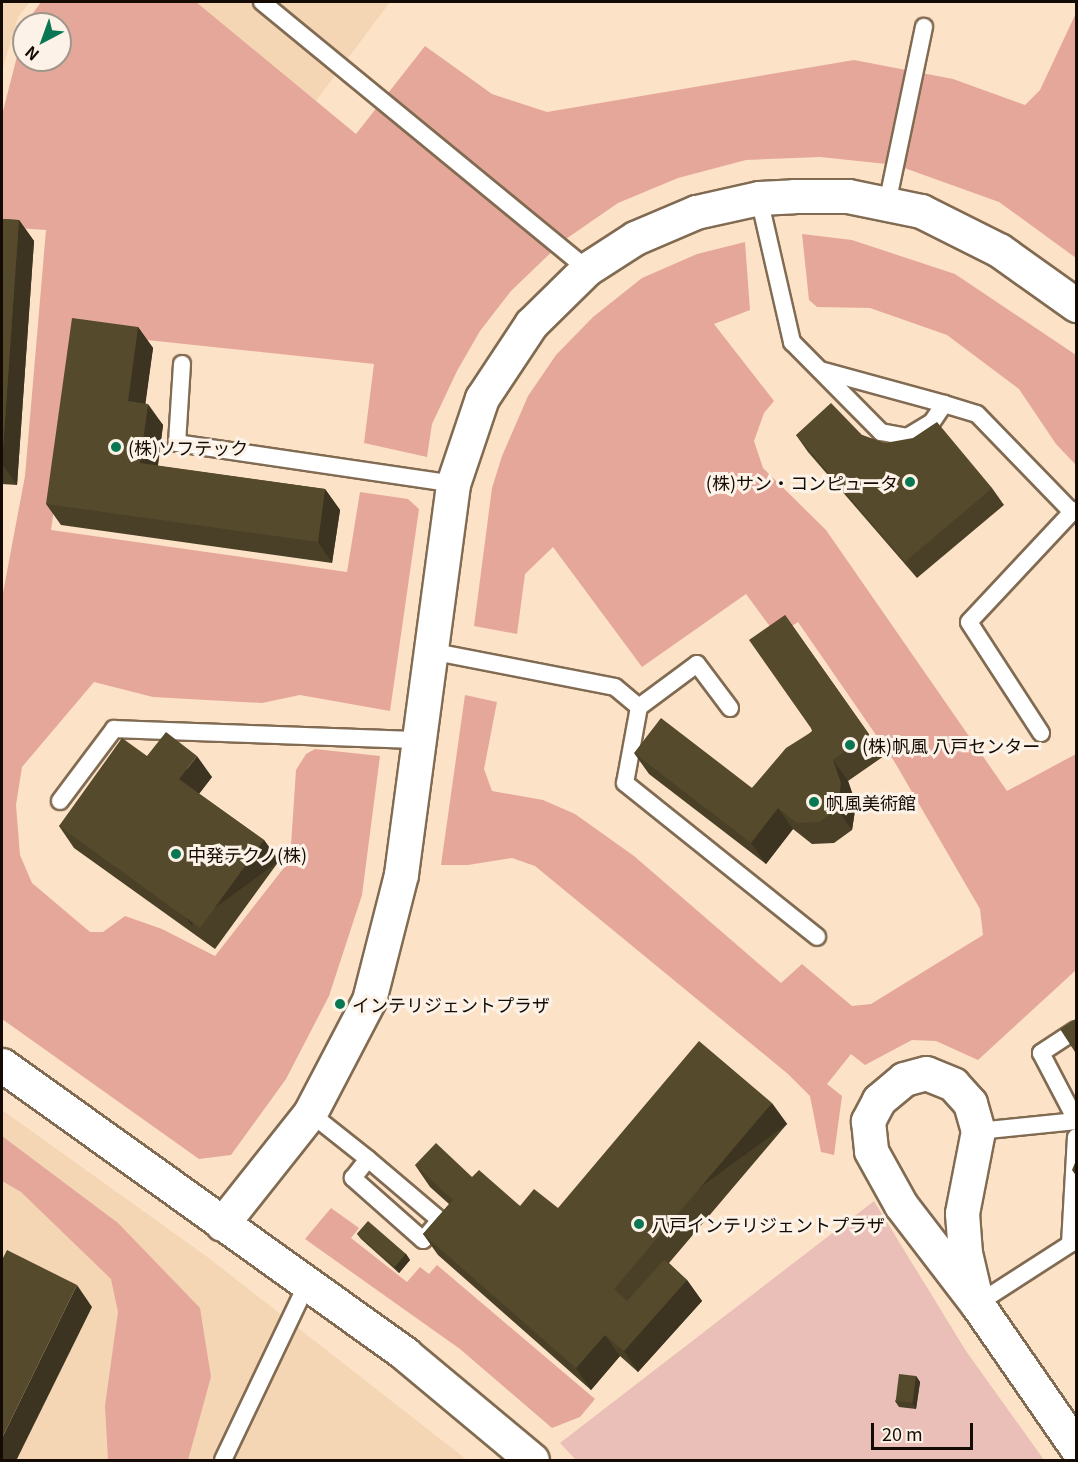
<!DOCTYPE html>
<meta charset="utf-8">
<style>
body{margin:0}
#map{position:relative;width:1078px;height:1462px;overflow:hidden;background:#fce2c7;font-family:Georgia,"Noto Sans JP",serif}
div>[style]{position:absolute}
[style*='--x']{left:calc(var(--x)*1px);top:calc(var(--y)*1px);width:calc(var(--w)*1px);rotate:calc(var(--a)*1deg)}
.built>*{inset:0;background:#f4d5b4}
.green>*{inset:0;background:#e9bfb7}
.forest>*{inset:0;background:#e6a79b}
.roads{filter:drop-shadow(2px 0 #816b52) drop-shadow(-2px 0 #816b52) drop-shadow(0 2px #816b52) drop-shadow(0 -2px #816b52)}
.service>*{height:16px;margin:-8px;padding:0 8px;transform-origin:8px;border-radius:8px;background:#fff}
.minor>*{height:33px;margin:-16.5px;padding:0 16.5px;transform-origin:16.5px;border-radius:16.5px;background:#fff}
.tertiary>*{height:33px;margin:-16.5px;padding:0 16.5px;transform-origin:16.5px;border-radius:16.5px;background:#fff}
.wall>*{inset:0;background:#4a4027}
.shaded-wall>*{inset:0;background:#3c3420;transform-origin:0 0}
.building>*{inset:0;background:#564a2d;transform-origin:0 0}
.dots>*{width:16px;height:16px;translate:-50% -50%;box-sizing:border-box;border:3px solid #fdf2e7;border-radius:50%}
span{translate:-50% -50%;white-space:nowrap;text-align:center;line-height:1.15;-webkit-text-stroke:6px #fdf2e7;paint-order:stroke}
.poi-label{font-size:18px;color:#140c04}
.left{translate:0 -50%;text-align:left}
.right{translate:-100% -50%;text-align:right}
.frame{position:absolute;inset:0;border:3px solid #140c04;pointer-events:none}
.north{position:absolute;left:12px;top:12px;width:60px;height:60px;box-sizing:border-box;background:#fdf2e7;border:2px solid #a0968c;border-radius:50%;rotate:221deg;font-size:16px;font-weight:700;line-height:24px;text-align:center;color:#140c04}
.north::after{content:'';display:block;margin:auto;width:21px;height:27px;background:#097852;clip-path:polygon(50% 0,100% 100%,50% 72%,0 100%)}
.scale{position:absolute;left:871px;top:1423px;width:102px;height:27px;box-sizing:border-box;border:3px solid #140c04;border-top:0;padding-left:8px;font-size:18px;line-height:21px;white-space:nowrap;color:#140c04;-webkit-text-stroke:4px #fdf2e7;paint-order:stroke}
</style>
<div id="map">
<div class="built">
<div style="clip-path:polygon(2px 2px,30px 2px,18px 17px,2px 71px)"></div>
<div style="clip-path:polygon(180px 2px,390px 2px,313px 105px)"></div>
<div style="clip-path:polygon(2px 1110px,206px 1256px,467px 1460px,2px 1460px)"></div>
</div>
<div class="green">
<div style="clip-path:polygon(874px 1201px,966px 1351px,1044px 1460px,576px 1460px,560px 1443px)"></div>
</div>
<div class="forest">
<div style="clip-path:polygon(41px 2px,196px 2px,356px 134px,425px 46px,492px 94px,547px 112px,854px 60px,953px 79px,1025px 105px,1040px 90px,1076px 13px,1076px 258px,999px 202px,896px 165px,820px 157px,746px 160px,678px 178px,618px 203px,563px 241px,511px 291px,480px 331px,457px 371px,432px 424px,427px 457px,364px 443px,374px 364px,80px 333px,51px 530px,347px 572px,360px 492px,408px 499px,419px 509px,390px 711px,300px 695px,262px 703px,153px 697px,94px 682px,22px 767px,16px 805px,20px 855px,32px 883px,90px 932px,103px 932px,125px 916px,162px 929px,215px 956px,290px 860px,296px 770px,306px 754px,315px 749px,380px 756px,362px 895px,329px 996px,286px 1079px,231px 1155px,199px 1159px,2px 1019px,2px 598px,25px 476px,46px 230px,2px 227px,2px 115px,24px 29px,24px 60px,60px 60px,60px 24px,25px 24px)"></div>
<div style="clip-path:polygon(802px 234px,852px 240px,955px 274px,1076px 355px,1076px 465px,1056px 444px,1019px 389px,947px 335px,870px 308px,817px 307px,809px 300px)"></div>
<div style="clip-path:polygon(745px 242px,750px 310px,714px 324px,774px 401px,764px 413px,754px 441px,763px 468px,826px 530px,1007px 791px,1076px 754px,1076px 970px,978px 1060px,936px 1041px,912px 1040px,865px 1065px,851px 1054px,827px 1084px,842px 1096px,834px 1155px,821px 1152px,810px 1096px,788px 1074px,535px 866px,512px 858px,468px 865px,441px 865px,465px 695px,497px 702px,484px 769px,492px 791px,543px 800px,575px 814px,634px 856px,781px 983px,802px 964px,852px 1006px,871px 1004px,983px 935px,980px 909px,894px 761px,798px 622px,777px 636px,746px 594px,642px 667px,553px 547px,525px 574px,517px 634px,474px 626px,492px 488px,502px 456px,528px 396px,556px 355px,593px 317px,642px 278px,697px 254px)"></div>
<div style="clip-path:polygon(2px 1136px,118px 1223px,200px 1308px,211px 1377px,188px 1460px,108px 1460px,105px 1406px,118px 1312px,111px 1279px,21px 1192px,2px 1181px)"></div>
<div style="clip-path:polygon(331px 1208px,359px 1228px,351px 1238px,407px 1282px,420px 1267px,429px 1274px,437px 1265px,595px 1399px,580px 1417px,552px 1428px,460px 1349px,305px 1239px)"></div>
</div>
<div class="roads">
<div class="service">
<div style="--x:262;--y:2;--w:421;--a:39.4"></div>
<div style="--x:759;--y:198;--w:148;--a:77.1"></div>
<div style="--x:792;--y:342;--w:127;--a:45.3"></div>
<div style="--x:881;--y:432;--w:26;--a:11"></div>
<div style="--x:907;--y:437;--w:29;--a:-31"></div>
<div style="--x:932;--y:422;--w:22;--a:-56"></div>
<div style="--x:944;--y:404;--w:34;--a:17"></div>
<div style="--x:977;--y:414;--w:136;--a:45.9"></div>
<div style="--x:1072;--y:512;--w:4;--a:-27"></div>
<div style="--x:887;--y:204;--w:181;--a:-78.2"></div>
<div style="--x:182;--y:364;--w:79;--a:93.6"></div>
<div style="--x:177;--y:443;--w:279;--a:8.4"></div>
<div style="--x:820;--y:370;--w:129;--a:15.3"></div>
<div style="--x:430;--y:651;--w:188;--a:11"></div>
<div style="--x:615;--y:687;--w:31;--a:40"></div>
<div style="--x:639;--y:707;--w:72;--a:-36.6"></div>
<div style="--x:697;--y:664;--w:55;--a:53.1"></div>
<div style="--x:639;--y:707;--w:77;--a:100.4"></div>
<div style="--x:625;--y:783;--w:246;--a:38.7"></div>
<div style="--x:1041;--y:733;--w:132;--a:-123"></div>
<div style="--x:969;--y:622;--w:151;--a:-46.9"></div>
<div style="--x:60;--y:801;--w:90;--a:-53.1"></div>
<div style="--x:114;--y:729;--w:306;--a:2.1"></div>
<div style="--x:1076;--y:1030;--w:42;--a:146.7"></div>
<div style="--x:1041;--y:1053;--w:76;--a:62.4"></div>
<div style="--x:310;--y:1113;--w:74;--a:38.4"></div>
<div style="--x:368;--y:1159;--w:94;--a:40.3"></div>
<div style="--x:440;--y:1220;--w:26;--a:130"></div>
<div style="--x:423;--y:1240;--w:94;--a:-138.5"></div>
<div style="--x:353;--y:1178;--w:24;--a:-52"></div>
<div style="--x:978;--y:1131;--w:99;--a:-5.8"></div>
<div style="--x:977;--y:1304;--w:111;--a:-32.8"></div>
<div style="--x:1070;--y:1244;--w:107;--a:-86.8"></div>
<div style="--x:223;--y:1460;--w:195;--a:-64.5"></div>
</div>
<div class="minor">
<div style="--x:222;--y:1224;--w:142;--a:-51.6"></div>
<div style="--x:310;--y:1113;--w:127;--a:-62.4"></div>
<div style="--x:369;--y:1000;--w:130;--a:-75.7"></div>
<div style="--x:401;--y:874;--w:393;--a:-82.4"></div>
<div style="--x:453;--y:484;--w:91;--a:-71.4"></div>
<div style="--x:482;--y:398;--w:89;--a:-56.5"></div>
<div style="--x:531;--y:324;--w:78;--a:-44.5"></div>
<div style="--x:587;--y:269;--w:57;--a:-32.9"></div>
<div style="--x:635;--y:238;--w:66;--a:-23.1"></div>
<div style="--x:696;--y:212;--w:65;--a:-12.5"></div>
<div style="--x:759;--y:198;--w:35;--a:-3"></div>
<div style="--x:794;--y:196;--w:54;--a:0"></div>
<div style="--x:848;--y:196;--w:75;--a:11.6"></div>
<div style="--x:921;--y:211;--w:87;--a:26.6"></div>
<div style="--x:999;--y:250;--w:95;--a:35.5"></div>
<div style="--x:977;--y:1304;--w:52;--a:-103.2"></div>
<div style="--x:965;--y:1253;--w:40;--a:-94.3"></div>
<div style="--x:962;--y:1213;--w:84;--a:-79"></div>
<div style="--x:978;--y:1131;--w:29;--a:-106"></div>
<div style="--x:970;--y:1103;--w:25;--a:-132"></div>
<div style="--x:953;--y:1084;--w:29;--a:-158"></div>
<div style="--x:926;--y:1073;--w:23;--a:165"></div>
<div style="--x:904;--y:1079;--w:33;--a:140"></div>
<div style="--x:879;--y:1100;--w:24;--a:118"></div>
<div style="--x:868;--y:1121;--w:30;--a:84"></div>
<div style="--x:871;--y:1151;--w:62;--a:60.9"></div>
<div style="--x:901;--y:1205;--w:125;--a:52.5"></div>
<div style="--x:977;--y:1304;--w:174;--a:55.3"></div>
</div>
<div class="tertiary">
<div style="--x:2;--y:1065;--w:496;--a:35.6"></div>
<div style="--x:405;--y:1354;--w:165;--a:39.8"></div>
</div>
</div>
<div class="wall">
<div style="clip-path:polygon(2px 219px,19px 220px,34px 241px,17px 485px,2px 484px)"></div>
<div style="clip-path:polygon(138px 327px,153px 348px,145px 403px,163px 425px,158px 466px,325px 489px,340px 510px,332px 563px,61px 525px,46px 504px)"></div>
<div style="clip-path:polygon(796px 435px,862px 435px,992px 488px,1004px 505px,917px 578px,808px 452px)"></div>
<div style="clip-path:polygon(785px 615px,884px 756px,848px 781px,856px 804px,852px 830px,834px 843px,812px 844px,793px 829px,766px 864px,649px 774px,634px 753px,752px 788px,812px 731px)"></div>
<div style="clip-path:polygon(147px 756px,212px 777px,199px 794px,264px 840px,279px 861px,215px 949px,74px 848px,59px 826px)"></div>
<div style="clip-path:polygon(787px 1124px,669px 1263px,687px 1280px,702px 1301px,638px 1372px,620px 1356px,591px 1390px,438px 1255px,423px 1234px,449px 1204px,430px 1187px,415px 1165px,472px 1177px,520px 1206px,558px 1208px)"></div>
<div style="clip-path:polygon(357px 1234px,406px 1254px,410px 1260px,399px 1273px,361px 1239px)"></div>
<div style="clip-path:polygon(916px 1376px,920px 1382px,916px 1409px,899px 1407px,895px 1401px)"></div>
</div>
<div class="shaded-wall">
<div style="clip-path:polygon(19px 220px,34px 241px,17px 485px,2px 464px)"></div>
<div style="clip-path:polygon(138px 327px,153px 348px,143px 422px,128px 401px)"></div>
<div style="clip-path:polygon(148px 404px,163px 425px,155px 485px,140px 463px)"></div>
<div style="clip-path:polygon(325px 489px,340px 510px,332px 563px,318px 542px)"></div>
<div style="clip-path:polygon(197px 756px,212px 777px,194px 800px,179px 779px)"></div>
<div style="clip-path:polygon(833px 760px,848px 781px,856px 804px,852px 830px,837px 809px)"></div>
<div style="clip-path:polygon(778px 808px,793px 829px,766px 864px,751px 843px)"></div>
<div style="left:264px;top:840px;width:26px;height:109px;rotate:54deg"></div>
<div style="left:772px;top:1103px;width:26px;height:244px;rotate:54deg"></div>
<div style="clip-path:polygon(406px 1254px,410px 1260px,399px 1273px,395px 1267px)"></div>
<div style="clip-path:polygon(687px 1280px,702px 1301px,638px 1372px,624px 1351px)"></div>
<div style="clip-path:polygon(77px 1285px,92px 1307px,16px 1461px,2px 1461px,2px 1438px)"></div>
<div style="clip-path:polygon(605px 1335px,620px 1356px,591px 1390px,576px 1368px)"></div>
<div style="clip-path:polygon(916px 1376px,920px 1382px,916px 1409px,912px 1403px)"></div>
</div>
<div class="building">
<div style="clip-path:polygon(2px 219px,19px 220px,2px 464px)"></div>
<div style="clip-path:polygon(72px 318px,138px 327px,128px 401px,148px 404px,140px 463px,325px 489px,318px 542px,46px 504px)"></div>
<div style="clip-path:polygon(831px 403px,862px 435px,885px 443px,913px 438px,937px 422px,992px 488px,905px 562px,796px 435px)"></div>
<div style="clip-path:polygon(785px 615px,869px 734px,833px 760px,841px 783px,837px 809px,819px 822px,797px 823px,778px 808px,751px 843px,634px 753px,661px 718px,752px 788px,786px 748px,813px 731px,749px 640px)"></div>
<div style="clip-path:polygon(166px 732px,197px 756px,179px 779px,264px 840px,200px 928px,59px 826px,122px 738px,147px 756px)"></div>
<div style="clip-path:polygon(1077px 1018px,1077px 1055px,1060px 1029px)"></div>
<div style="clip-path:polygon(699px 1041px,772px 1103px,614px 1289px,627px 1301px,664px 1260px,687px 1280px,624px 1351px,605px 1335px,576px 1368px,423px 1234px,453px 1200px,415px 1165px,436px 1143px,472px 1177px,479px 1170px,520px 1206px,534px 1189px,558px 1208px)"></div>
<div style="clip-path:polygon(1077px 1158px,1077px 1177px,1072px 1170px)"></div>
<div style="left:368px;top:1221px;width:50px;height:17px;rotate:41deg"></div>
<div style="clip-path:polygon(7px 1250px,77px 1285px,2px 1438px,2px 1260px)"></div>
<div style="left:899px;top:1374px;width:17px;height:27px;rotate:7deg"></div>
</div>
<div class="dots">
<div style="left:116px;top:447px;background:#097852"></div>
<div style="left:910px;top:482px;background:#097852"></div>
<div style="left:850px;top:745px;background:#097852"></div>
<div style="left:814px;top:802px;background:#097852"></div>
<div style="left:176px;top:854px;background:#097852"></div>
<div style="left:340px;top:1004px;background:#097852"></div>
<div style="left:639px;top:1224px;background:#097852"></div>
</div>
<div class="poi-label">
<span class="left" style="left:128px;top:447px">(株)ソフテック</span>
<span class="right" style="left:898px;top:482px">(株)サン・コンピュータ</span>
<span class="left" style="left:862px;top:745px">(株)帆風 八戸センター</span>
<span class="left" style="left:826px;top:802px">帆風美術館</span>
<span class="left" style="left:188px;top:854px">中発テクノ(株)</span>
<span class="left" style="left:352px;top:1004px">インテリジェントプラザ</span>
<span class="left" style="left:651px;top:1224px">八戸インテリジェントプラザ</span>
</div>
<div class="frame"></div>
<div class="north">N</div>
<div class="scale">20 m</div>
</div>
